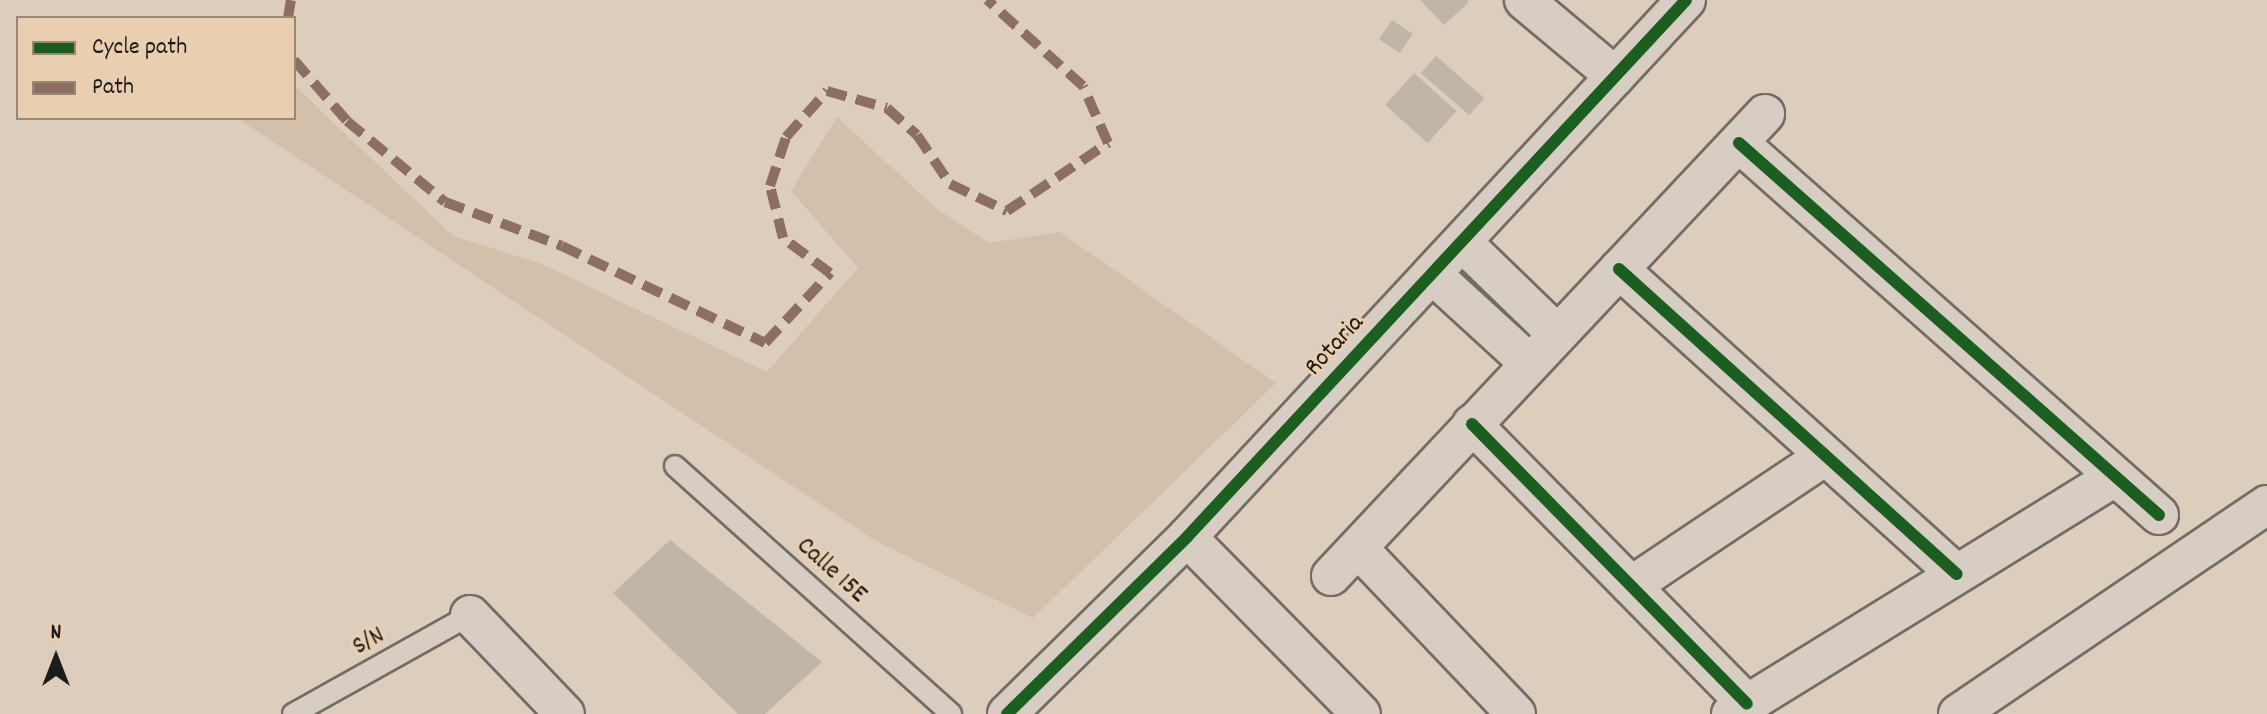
<!DOCTYPE html>
<style>
body{margin:0}
#map{position:relative;width:2267px;height:714px;overflow:hidden;background:#dccdbd;font-family:Dekko,sans-serif}
div>[style]{position:absolute}
[style*='--x']{left:calc(var(--x)*1px);top:calc(var(--y)*1px);width:calc(var(--w)*1px);rotate:calc(var(--a)*1deg)}
.green>*{inset:0;background:#d3bfaa}
.building>*{inset:0;background:#c0b5a9;transform-origin:0 0}
.roads{filter:drop-shadow(2px 0 #726c64) drop-shadow(-2px 0 #726c64) drop-shadow(0 2px #726c64) drop-shadow(0 -2px #726c64)}
.lane>*{height:20px;margin:-10px;padding:0 10px;transform-origin:10px;border-radius:10px;background:#d7cdc2}
.street>*{height:38px;margin:-19px;padding:0 19px;transform-origin:19px;border-radius:19px;background:#d7cdc2}
.quiet>*{height:10px;margin-top:-5px;transform-origin:0;background:repeating-linear-gradient(90deg,#8d6e63 0 20px,transparent 0 30px)}
.cycleway>*{height:12px;margin:-6px;padding:0 6px;transform-origin:6px;border-radius:6px;background:#1b5e20}
span{translate:-50% -50%;white-space:nowrap;text-align:center;line-height:1.15;-webkit-text-stroke:6px #e9ceb0;paint-order:stroke}
.street-label{font-size:26px;color:#1c1c1c}
.legend{position:absolute;left:16px;top:16px;width:280px;height:104px;box-sizing:border-box;background:#e9ceb0;border:2px solid #978775;margin:0;padding:10px 14px;list-style:none;font-size:24px;color:#1c1c1c}
.legend li{display:flex;align-items:center;gap:16px;height:40px}
.legend b{width:40px;border:2px solid #978775}
.north{position:absolute;left:16px;top:618px;width:80px;height:80px;-webkit-text-stroke:6px #e9ceb0;paint-order:stroke;rotate:0deg;font-size:22px;font-weight:700;line-height:32px;text-align:center;color:#1c1c1c}
.north::after{content:'';display:block;margin:auto;width:28px;height:36px;background:#1c1c1c;clip-path:polygon(50% 0,100% 100%,50% 72%,0 100%)}
</style>
<div id="map">
<div class="green">
<div style="clip-path:polygon(294px 85px,453px 236px,542px 264px,767px 372px,858px 268px,791px 191px,837px 117px,937px 209px,989px 243px,1060px 232px,1276px 383px,1033px 618px,876px 541px,237px 118px,294px 118px)"></div>
</div>
<div class="building">
<div style="clip-path:polygon(1420px 0,1467px 0,1469px 2px,1444px 25px)"></div>
<div style="left:1392px;top:20px;width:25px;height:23px;rotate:34deg"></div>
<div style="left:1436px;top:56px;width:64px;height:23px;rotate:41deg"></div>
<div style="left:1414px;top:73px;width:57px;height:43px;rotate:42deg"></div>
<div style="clip-path:polygon(670px 540px,822px 662px,765px 714px,738px 714px,613px 593px)"></div>
</div>
<div class="roads">
<div class="lane">
<div style="--x:675;--y:466;--w:371;--a:41.9"></div>
<div style="--x:293;--y:714;--w:203;--a:-29.2"></div>
</div>
<div class="street">
<div style="--x:1524;--y:0;--w:119;--a:39.9"></div>
<div style="--x:1739;--y:143;--w:561;--a:41.53"></div>
<div style="--x:1463;--y:243;--w:131;--a:44.1"></div>
<div style="--x:1619;--y:269;--w:455;--a:42.1"></div>
<div style="--x:1433;--y:275;--w:130;--a:42.5"></div>
<div style="--x:1472;--y:424;--w:392;--a:45.5"></div>
<div style="--x:1187;--y:537;--w:248;--a:45.5"></div>
<div style="--x:1358;--y:548;--w:229;--a:46.4"></div>
<div style="--x:1331;--y:576;--w:634;--a:-46.79"></div>
<div style="--x:1631;--y:586;--w:232;--a:-33.8"></div>
<div style="--x:470;--y:615;--w:137;--a:46.2"></div>
<div style="--x:1007;--y:714;--w:252;--a:-44.5"></div>
<div style="--x:1187;--y:537;--w:733;--a:-47.1"></div>
<div style="--x:1731;--y:714;--w:450;--a:-31.7"></div>
<div style="--x:1958;--y:714;--w:373;--a:-34.1"></div>
</div>
</div>
<div class="quiet">
<div style="--x:288;--y:18;--w:18;--a:-81"></div>
<div style="--x:294;--y:60;--w:81;--a:49"></div>
<div style="--x:347;--y:121;--w:127;--a:39.6"></div>
<div style="--x:445;--y:202;--w:125;--a:20.6"></div>
<div style="--x:562;--y:246;--w:225;--a:25.5"></div>
<div style="--x:765;--y:343;--w:96;--a:-47.1"></div>
<div style="--x:830;--y:273;--w:59;--a:-143.3"></div>
<div style="--x:783;--y:238;--w:54;--a:-104"></div>
<div style="--x:770;--y:186;--w:52;--a:-71.9"></div>
<div style="--x:786;--y:137;--w:62;--a:-48.3"></div>
<div style="--x:827;--y:91;--w:62;--a:15.8"></div>
<div style="--x:887;--y:108;--w:40;--a:42"></div>
<div style="--x:917;--y:135;--w:59;--a:56"></div>
<div style="--x:950;--y:184;--w:63;--a:25.3"></div>
<div style="--x:1007;--y:211;--w:122;--a:-34"></div>
<div style="--x:1108;--y:143;--w:62;--a:-113.7"></div>
<div style="--x:1083;--y:86;--w:129;--a:-138.1"></div>
</div>
<div class="cycleway">
<div style="--x:1739;--y:143;--w:561;--a:41.53"></div>
<div style="--x:1619;--y:269;--w:455;--a:42.1"></div>
<div style="--x:1472;--y:424;--w:392;--a:45.5"></div>
<div style="--x:1007;--y:714;--w:252;--a:-44.5"></div>
<div style="--x:1187;--y:537;--w:733;--a:-47.1"></div>
</div>
<div class="street-label">
<span style="left:1335px;top:346px;rotate:-47deg">Rotaria</span>
<span style="left:831px;top:571px;rotate:42deg">Calle 15E</span>
<span style="left:369px;top:642px;rotate:-29deg">S/N</span>
</div>
<ul class="legend">
<li><b style="height:10px;background:#1b5e20"></b>Cycle path</li>
<li><b style="height:10px;background:#8d6e63"></b>Path</li>
</ul>
<div class="north">N</div>
</div>
